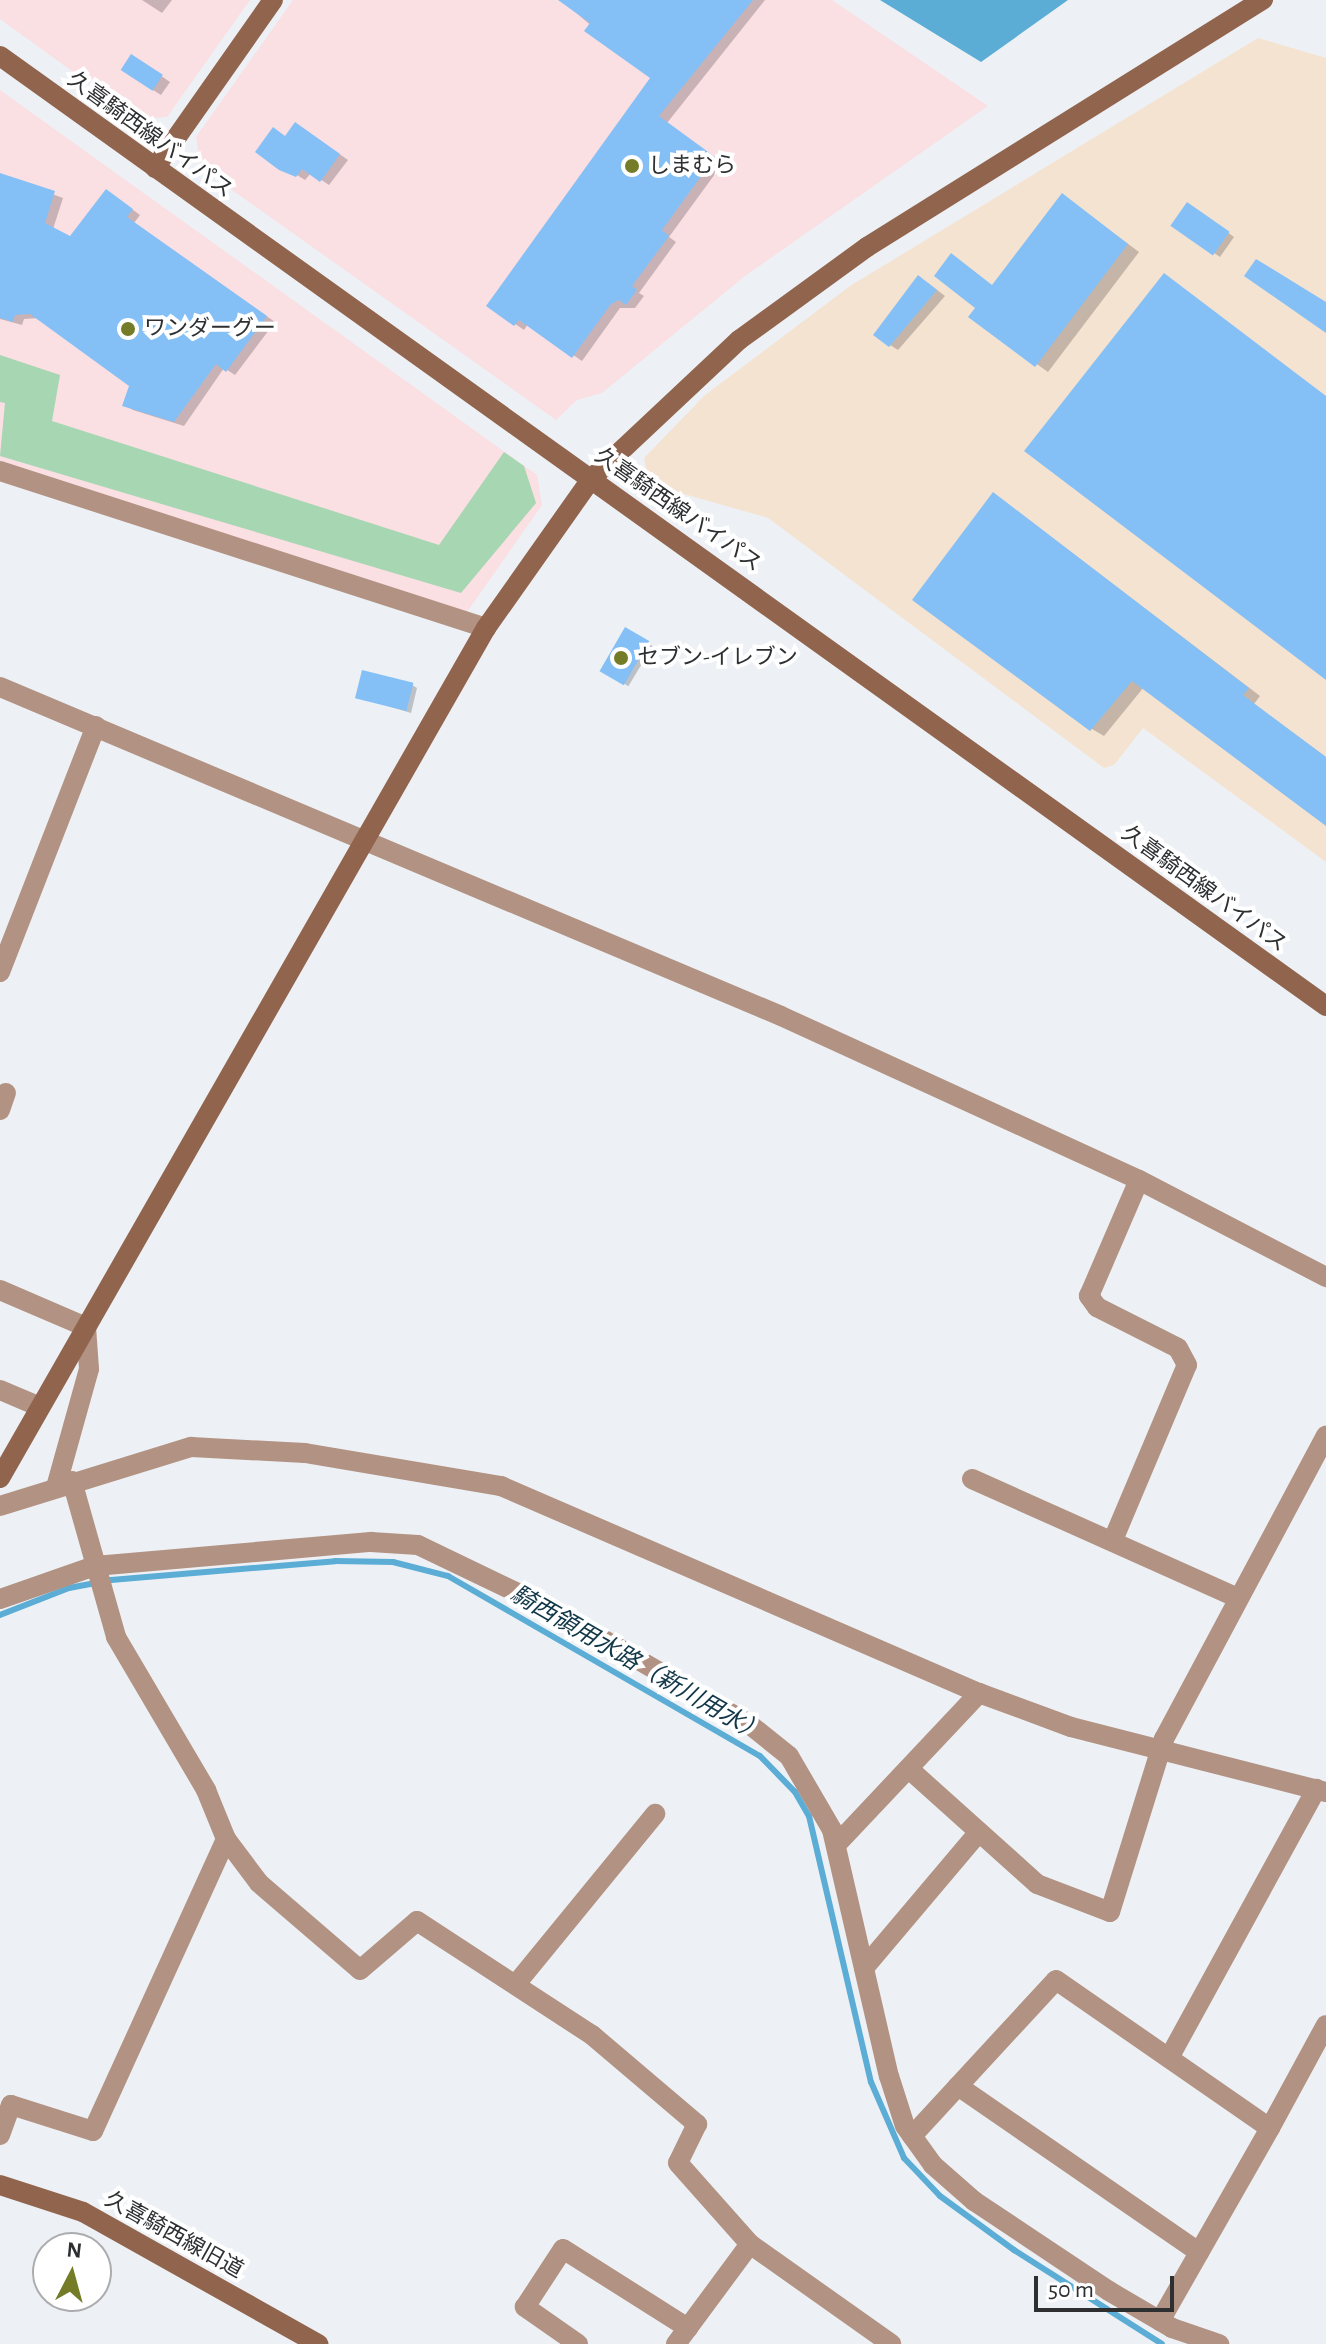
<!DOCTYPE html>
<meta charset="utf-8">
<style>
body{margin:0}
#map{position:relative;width:1326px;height:2344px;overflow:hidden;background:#edf1f5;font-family:"Alegreya Sans","Noto Sans JP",sans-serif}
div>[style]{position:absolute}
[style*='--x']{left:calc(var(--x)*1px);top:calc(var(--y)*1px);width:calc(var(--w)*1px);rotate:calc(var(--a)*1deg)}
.commercial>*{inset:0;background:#fadfe3}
.industrial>*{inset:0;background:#f5e3d2}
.green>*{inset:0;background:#a7d6b2}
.water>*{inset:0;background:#5badd5}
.shadow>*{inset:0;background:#0003;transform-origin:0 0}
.stream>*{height:6px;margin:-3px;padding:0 3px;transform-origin:3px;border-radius:3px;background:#5badd5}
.building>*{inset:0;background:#84c0f6;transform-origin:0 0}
.street>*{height:20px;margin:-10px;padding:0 10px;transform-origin:10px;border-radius:10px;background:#b29282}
.secondary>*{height:20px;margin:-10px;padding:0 10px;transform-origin:10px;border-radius:10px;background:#91644d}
.dots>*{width:22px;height:22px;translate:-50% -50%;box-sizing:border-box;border:4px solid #fff;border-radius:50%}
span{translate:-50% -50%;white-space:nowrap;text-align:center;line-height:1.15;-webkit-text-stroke:8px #fff;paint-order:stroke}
.street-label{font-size:22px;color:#2e2f31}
.poi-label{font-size:22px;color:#2e2f31}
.left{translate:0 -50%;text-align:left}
.water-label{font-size:24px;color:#123748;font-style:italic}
.north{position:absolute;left:32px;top:2232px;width:80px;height:80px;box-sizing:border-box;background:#fff;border:2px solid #abacad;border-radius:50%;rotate:6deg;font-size:22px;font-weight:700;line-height:32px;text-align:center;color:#2e2f31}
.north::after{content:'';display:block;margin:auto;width:28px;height:36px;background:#747c27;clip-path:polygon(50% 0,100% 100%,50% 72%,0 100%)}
.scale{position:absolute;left:1034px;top:2276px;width:140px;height:36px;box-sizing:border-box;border:4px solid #2e2f31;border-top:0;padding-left:10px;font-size:24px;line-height:28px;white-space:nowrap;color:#2e2f31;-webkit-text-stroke:6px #fff;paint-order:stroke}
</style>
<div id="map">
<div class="commercial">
<div style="clip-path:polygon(0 0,250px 0,167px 117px,138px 119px,0 19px)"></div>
<div style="clip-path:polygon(293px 0,832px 0,988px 106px,745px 276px,602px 393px,577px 400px,556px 420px,201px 168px,196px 137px)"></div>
<div style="clip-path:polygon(0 90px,537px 475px,542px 505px,467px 612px,0 464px)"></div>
</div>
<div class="industrial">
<div style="clip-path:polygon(1258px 38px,1326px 58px,1326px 862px,1143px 728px,1114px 765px,1104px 768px,768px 518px,649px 484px,644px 458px,705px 395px,850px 286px)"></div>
</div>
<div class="green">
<div style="clip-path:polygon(0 355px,60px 375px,52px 421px,439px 545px,504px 452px,524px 466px,536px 503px,461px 593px,0 456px,5px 403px,0 402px)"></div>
</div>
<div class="water">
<div style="clip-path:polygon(880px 0,1068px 0,981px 62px)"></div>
</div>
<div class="shadow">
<div style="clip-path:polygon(142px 0,172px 0,162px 13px)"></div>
<div style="clip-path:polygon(561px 0,765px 0,667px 123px,723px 163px,669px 237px,676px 242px,639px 293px,644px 296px,635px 308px,620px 308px,582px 361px,528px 324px,524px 330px,488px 305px,653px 78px)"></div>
<div style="clip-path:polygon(140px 61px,170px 82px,161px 95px,153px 90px)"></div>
<div style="clip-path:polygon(304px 129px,348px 160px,329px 185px,311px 173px,305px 180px,258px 151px)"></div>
<div style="clip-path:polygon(0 175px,63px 198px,53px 229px,71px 238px,115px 197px,140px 215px,134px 223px,275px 322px,235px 375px,224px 368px,184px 426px,133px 410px,125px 405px,131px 385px,39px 318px,24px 319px,22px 325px,0 319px)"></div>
<div style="clip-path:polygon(1073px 203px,1139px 252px,1048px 372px,971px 317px)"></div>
<div style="clip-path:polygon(1193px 207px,1234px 237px,1220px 257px,1173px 225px)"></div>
<div style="clip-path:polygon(928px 283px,945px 296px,898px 350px,890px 345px)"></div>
<div style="clip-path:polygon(1005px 502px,1260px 696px,1254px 704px,1326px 757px,1326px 824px,1144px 687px,1104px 736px,1092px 729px)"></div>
<div style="left:626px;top:630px;width:31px;height:47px;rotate:31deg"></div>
<div style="clip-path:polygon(412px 685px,417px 688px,411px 713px,357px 697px)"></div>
</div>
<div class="stream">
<div style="--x:0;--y:1615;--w:74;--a:-21.4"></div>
<div style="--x:69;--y:1588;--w:43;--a:-10.8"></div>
<div style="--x:111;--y:1580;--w:225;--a:-4.8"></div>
<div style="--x:335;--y:1561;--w:58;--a:1"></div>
<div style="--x:393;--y:1562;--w:57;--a:14.3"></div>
<div style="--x:448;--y:1576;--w:360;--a:30"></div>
<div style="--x:760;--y:1756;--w:50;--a:45.8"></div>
<div style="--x:795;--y:1792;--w:28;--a:60"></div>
<div style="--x:809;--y:1816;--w:273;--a:76.9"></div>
<div style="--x:871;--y:2082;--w:83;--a:66.5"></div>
<div style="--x:904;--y:2158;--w:52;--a:46.5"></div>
<div style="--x:940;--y:2196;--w:92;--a:36.1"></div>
<div style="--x:1014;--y:2250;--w:175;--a:32.4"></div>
</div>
<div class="building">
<div style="clip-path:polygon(558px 0,753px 0,659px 116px,715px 157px,662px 230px,669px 236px,632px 286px,637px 290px,626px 305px,619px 300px,611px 304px,572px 358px,519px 320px,514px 326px,486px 306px,650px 78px,584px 31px,590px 23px)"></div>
<div style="left:131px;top:54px;width:38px;height:19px;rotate:33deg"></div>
<div style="clip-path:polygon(295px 122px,340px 154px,320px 182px,302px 169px,296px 177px,279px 170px,255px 152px,273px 127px,285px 136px)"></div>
<div style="clip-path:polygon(0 173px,55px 191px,45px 223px,70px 236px,106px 189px,133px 209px,127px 217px,267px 316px,226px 372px,216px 364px,174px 422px,122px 406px,129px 386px,30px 314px,15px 315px,13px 322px,0 318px)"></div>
<div style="clip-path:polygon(1062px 193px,1128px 244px,1035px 367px,968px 317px,975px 308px,934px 276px,951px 253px,992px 285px)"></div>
<div style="left:1187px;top:202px;width:52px;height:29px;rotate:35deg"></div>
<div style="clip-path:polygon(1256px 259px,1326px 302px,1326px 333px,1244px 276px)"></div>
<div style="clip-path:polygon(1164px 273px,1326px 396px,1326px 680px,1024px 451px)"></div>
<div style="clip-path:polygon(918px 275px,937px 290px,889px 347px,873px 335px)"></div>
<div style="clip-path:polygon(993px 492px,1249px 688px,1243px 695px,1326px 757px,1326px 826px,1132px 681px,1090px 731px,912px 600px)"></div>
<div style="left:625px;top:627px;width:28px;height:51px;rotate:30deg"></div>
<div style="left:362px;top:670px;width:53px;height:29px;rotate:14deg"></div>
</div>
<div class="street">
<div style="--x:0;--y:471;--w:511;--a:17.9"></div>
<div style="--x:0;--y:687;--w:847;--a:22.84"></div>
<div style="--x:781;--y:1016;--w:394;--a:24.6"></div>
<div style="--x:1139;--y:1180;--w:211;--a:27.4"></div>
<div style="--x:0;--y:972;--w:264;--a:-68.7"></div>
<div style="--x:0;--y:1110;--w:18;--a:-71"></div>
<div style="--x:0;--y:1290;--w:94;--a:23.3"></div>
<div style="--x:86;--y:1327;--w:42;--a:85.9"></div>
<div style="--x:89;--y:1369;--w:123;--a:105.6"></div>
<div style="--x:0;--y:1390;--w:43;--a:23"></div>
<div style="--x:972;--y:1479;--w:291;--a:24.1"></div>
<div style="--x:72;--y:1481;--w:162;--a:74.2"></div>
<div style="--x:116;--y:1637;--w:178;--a:59.5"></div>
<div style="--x:206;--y:1790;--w:53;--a:67.8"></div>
<div style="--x:226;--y:1839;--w:55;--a:53.1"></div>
<div style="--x:259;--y:1883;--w:133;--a:40.7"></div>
<div style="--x:360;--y:1970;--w:75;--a:-40.7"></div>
<div style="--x:417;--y:1921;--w:209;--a:33.1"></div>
<div style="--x:592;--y:2035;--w:138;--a:40.3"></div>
<div style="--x:697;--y:2124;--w:43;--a:116"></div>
<div style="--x:678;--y:2163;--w:108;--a:48.4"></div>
<div style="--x:750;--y:2244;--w:173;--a:35.3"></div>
<div style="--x:0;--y:1506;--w:200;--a:-17.2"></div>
<div style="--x:191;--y:1447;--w:114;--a:3"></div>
<div style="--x:305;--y:1453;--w:199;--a:9.6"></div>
<div style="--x:501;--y:1486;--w:521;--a:23.42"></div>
<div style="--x:979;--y:1693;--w:98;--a:20.3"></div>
<div style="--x:1071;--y:1727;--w:263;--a:14.3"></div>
<div style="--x:1113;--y:1540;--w:190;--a:-67.1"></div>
<div style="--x:1187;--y:1365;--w:19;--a:-118"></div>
<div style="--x:1178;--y:1348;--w:91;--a:-153.2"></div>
<div style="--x:1097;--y:1307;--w:14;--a:-126"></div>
<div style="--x:1089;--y:1296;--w:126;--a:-66.7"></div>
<div style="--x:0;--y:1599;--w:101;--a:-19.2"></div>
<div style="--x:95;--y:1566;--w:277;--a:-5"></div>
<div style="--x:371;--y:1542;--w:47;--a:3.7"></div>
<div style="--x:418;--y:1545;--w:145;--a:25.7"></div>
<div style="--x:549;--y:1608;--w:231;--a:30.1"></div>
<div style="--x:749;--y:1724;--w:51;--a:38.7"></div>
<div style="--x:789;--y:1756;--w:86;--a:59.8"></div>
<div style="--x:832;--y:1830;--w:253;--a:77"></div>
<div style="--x:889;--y:2076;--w:52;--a:72.3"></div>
<div style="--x:905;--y:2126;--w:48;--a:54.3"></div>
<div style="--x:933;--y:2165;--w:55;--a:41.3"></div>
<div style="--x:974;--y:2201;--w:162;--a:33.7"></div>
<div style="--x:1109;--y:2291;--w:73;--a:30.4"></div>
<div style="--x:1172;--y:2328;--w:50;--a:18.8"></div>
<div style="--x:909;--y:1769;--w:172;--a:41.9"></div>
<div style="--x:1037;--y:1884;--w:78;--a:21"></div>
<div style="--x:1110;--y:1912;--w:181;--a:-72.7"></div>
<div style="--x:1164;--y:1739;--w:344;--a:-61.9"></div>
<div style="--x:836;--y:1845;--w:209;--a:-46.7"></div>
<div style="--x:864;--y:1968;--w:178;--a:-49.8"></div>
<div style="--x:516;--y:1984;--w:220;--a:-50.7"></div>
<div style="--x:1169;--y:2058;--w:307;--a:-61.3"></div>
<div style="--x:958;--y:2086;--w:293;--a:34.6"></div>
<div style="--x:0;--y:2135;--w:32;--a:-70"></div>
<div style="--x:11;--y:2105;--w:86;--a:17.6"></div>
<div style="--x:93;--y:2131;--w:321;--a:-65.5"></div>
<div style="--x:912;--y:2136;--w:212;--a:-47.3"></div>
<div style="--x:1056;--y:1980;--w:260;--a:34.7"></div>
<div style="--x:1270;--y:2128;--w:117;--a:-61.5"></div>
<div style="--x:1160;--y:2321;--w:222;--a:-60.3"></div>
<div style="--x:578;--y:2344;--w:65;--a:-145.1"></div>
<div style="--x:525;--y:2307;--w:69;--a:-56.8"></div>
<div style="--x:563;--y:2249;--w:148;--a:32.3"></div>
<div style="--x:676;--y:2344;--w:124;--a:-53.5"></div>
</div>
<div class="secondary">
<div style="--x:0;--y:56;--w:1631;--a:35.62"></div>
<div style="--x:155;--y:168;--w:205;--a:-54.9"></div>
<div style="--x:0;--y:1478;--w:979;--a:-60.24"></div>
<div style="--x:486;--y:628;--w:184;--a:-54.8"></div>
<div style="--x:592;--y:478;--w:202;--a:-43.2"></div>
<div style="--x:739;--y:340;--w:158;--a:-36"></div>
<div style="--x:867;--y:247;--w:467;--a:-32"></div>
<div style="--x:0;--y:2185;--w:87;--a:18"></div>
<div style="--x:83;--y:2212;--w:270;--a:29.3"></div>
</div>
<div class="dots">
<div style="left:632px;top:166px;background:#747c27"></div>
<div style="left:128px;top:329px;background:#747c27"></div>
<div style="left:621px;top:658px;background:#747c27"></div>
</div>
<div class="street-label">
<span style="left:150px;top:135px;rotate:36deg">久喜騎西線バイパス</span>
<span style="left:678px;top:510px;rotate:35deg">久喜騎西線バイパス</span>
<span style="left:1204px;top:889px;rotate:36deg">久喜騎西線バイパス</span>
<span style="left:174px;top:2235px;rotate:29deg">久喜騎西線旧道</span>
</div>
<div class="poi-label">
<span class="left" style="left:648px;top:166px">しまむら</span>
<span class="left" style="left:144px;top:329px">ワンダーグー</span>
<span class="left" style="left:637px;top:658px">セブン-イレブン</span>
</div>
<div class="water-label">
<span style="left:637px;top:1665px;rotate:30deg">騎西領用水路（新川用水）</span>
</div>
<div class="north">N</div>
<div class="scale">50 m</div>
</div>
